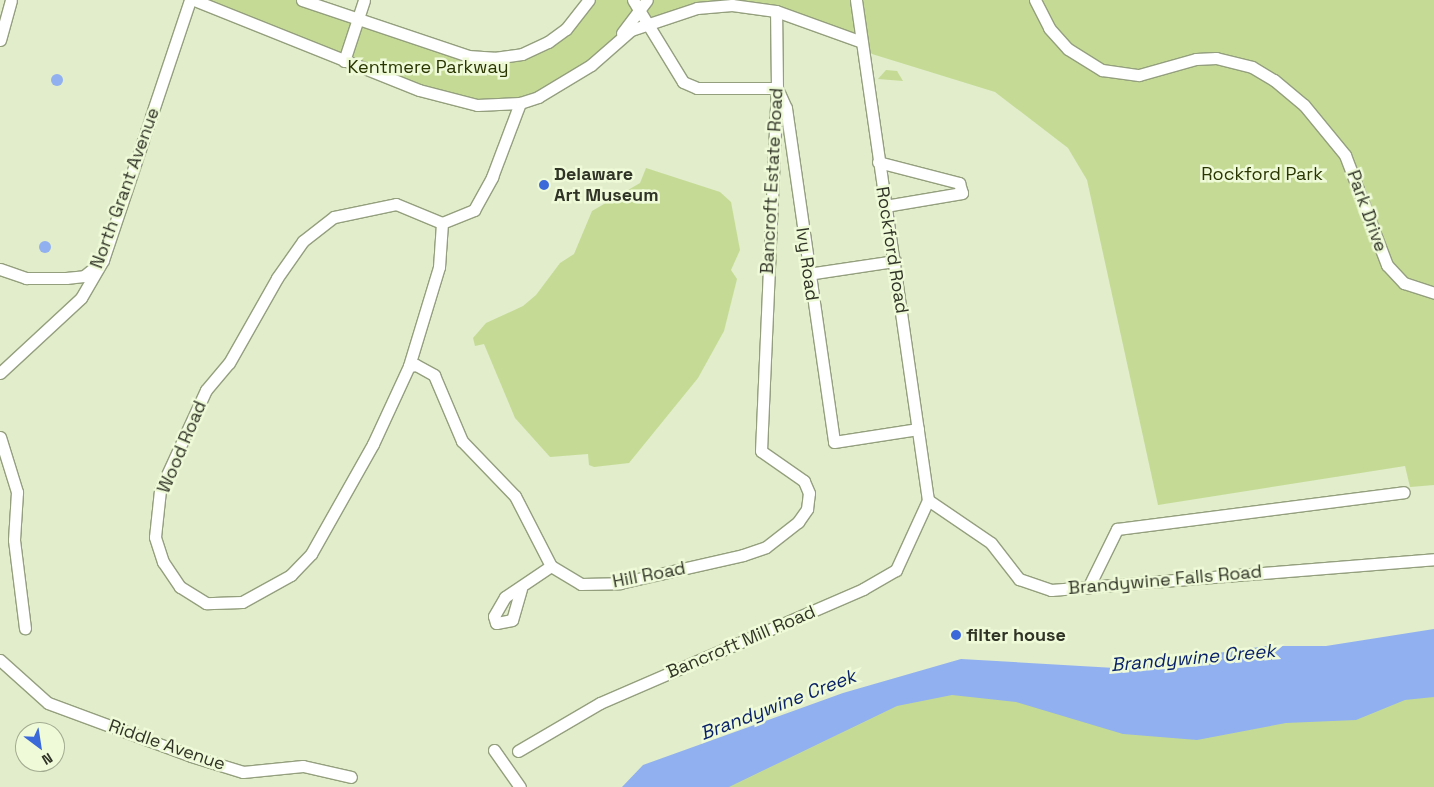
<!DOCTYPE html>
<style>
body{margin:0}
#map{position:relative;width:1434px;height:787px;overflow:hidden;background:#e1edcb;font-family:"Space Grotesk",sans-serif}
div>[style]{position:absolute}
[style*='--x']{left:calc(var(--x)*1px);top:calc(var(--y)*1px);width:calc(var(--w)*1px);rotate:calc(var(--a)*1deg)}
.green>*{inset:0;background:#c5db95}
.water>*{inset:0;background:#91b0f0}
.round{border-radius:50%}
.roads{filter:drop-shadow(1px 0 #949f7e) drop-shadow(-1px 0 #949f7e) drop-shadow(0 1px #949f7e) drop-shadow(0 -1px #949f7e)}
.street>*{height:11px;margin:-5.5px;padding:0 5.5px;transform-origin:5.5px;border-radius:5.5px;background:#fff}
.dots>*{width:14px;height:14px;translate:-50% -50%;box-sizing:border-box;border:2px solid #effad8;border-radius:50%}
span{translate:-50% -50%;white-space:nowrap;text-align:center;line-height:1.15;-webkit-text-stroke:5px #effad8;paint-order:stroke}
.park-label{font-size:18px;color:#2a3600}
.poi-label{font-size:18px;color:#303427;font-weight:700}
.left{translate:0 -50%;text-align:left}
.street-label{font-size:18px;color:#303427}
.water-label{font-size:19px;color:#071f67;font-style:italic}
.north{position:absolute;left:15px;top:722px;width:50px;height:50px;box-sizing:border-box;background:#effad8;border:1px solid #a3ab91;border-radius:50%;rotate:149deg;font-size:14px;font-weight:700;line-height:20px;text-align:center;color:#303427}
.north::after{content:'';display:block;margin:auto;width:18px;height:22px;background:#3c69da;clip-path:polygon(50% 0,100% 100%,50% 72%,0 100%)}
</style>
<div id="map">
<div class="green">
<div style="clip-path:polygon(194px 0,302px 0,480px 58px,548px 42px,589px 0,1434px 0,1434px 485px,1410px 487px,1405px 466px,1158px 505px,1087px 180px,1068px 148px,995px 92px,872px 54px,862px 42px,776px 11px,732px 5px,650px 22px,641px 8px,615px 41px,538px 97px,465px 103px)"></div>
<div style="clip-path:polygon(886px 70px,897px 71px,903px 81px,878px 79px)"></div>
<div style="clip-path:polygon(646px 168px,720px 192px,731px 202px,740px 250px,731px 270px,737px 279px,724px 331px,698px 378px,629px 463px,594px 467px,589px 465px,588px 454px,550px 457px,515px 418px,484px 344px,475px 346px,473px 338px,486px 323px,523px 306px,536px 295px,560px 263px,574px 254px,592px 211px,640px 183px)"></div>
<div style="clip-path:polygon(1434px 654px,1434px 787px,649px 787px,820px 710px,1035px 678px)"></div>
</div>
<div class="water">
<div class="round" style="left:51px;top:74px;width:12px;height:12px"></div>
<div class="round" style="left:39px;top:241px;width:12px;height:12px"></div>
<div style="clip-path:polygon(1434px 629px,1434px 697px,1405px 700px,1356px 720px,1286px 723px,1197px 740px,1123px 734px,1016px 702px,952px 695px,897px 706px,729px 787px,622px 787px,643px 765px,843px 693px,961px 659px,1115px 668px,1266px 646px,1326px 646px)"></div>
</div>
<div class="roads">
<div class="street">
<div style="--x:194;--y:0;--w:242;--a:21.8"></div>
<div style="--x:419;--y:90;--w:60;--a:14.5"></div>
<div style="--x:477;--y:105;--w:43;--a:-2.7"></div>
<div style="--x:520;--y:103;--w:19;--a:-18"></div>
<div style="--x:538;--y:97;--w:62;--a:-31.1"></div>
<div style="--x:591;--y:65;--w:53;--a:-41.2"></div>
<div style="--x:631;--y:30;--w:70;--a:-18.4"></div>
<div style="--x:697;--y:8;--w:35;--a:-5"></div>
<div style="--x:732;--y:5;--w:44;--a:7.8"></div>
<div style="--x:776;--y:11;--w:91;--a:19.8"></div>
<div style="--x:302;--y:0;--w:175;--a:18.6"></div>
<div style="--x:468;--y:56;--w:26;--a:4"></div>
<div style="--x:494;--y:58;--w:28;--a:-8"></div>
<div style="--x:522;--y:54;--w:29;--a:-25"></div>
<div style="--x:548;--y:42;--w:22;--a:-36"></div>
<div style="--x:566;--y:29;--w:37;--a:-52"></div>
<div style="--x:633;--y:0;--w:96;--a:58.6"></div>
<div style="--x:683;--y:82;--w:15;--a:23"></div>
<div style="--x:697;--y:88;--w:80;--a:0"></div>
<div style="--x:777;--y:88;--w:22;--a:66"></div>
<div style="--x:786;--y:108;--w:337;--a:81.8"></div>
<div style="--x:834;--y:442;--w:85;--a:-8.8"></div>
<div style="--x:856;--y:0;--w:505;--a:81.81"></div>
<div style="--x:1035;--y:0;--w:31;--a:63"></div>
<div style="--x:1049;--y:28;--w:28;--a:48"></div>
<div style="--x:1068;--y:49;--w:40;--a:32"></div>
<div style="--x:1102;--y:70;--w:37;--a:8"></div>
<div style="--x:1139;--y:75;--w:59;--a:-15.7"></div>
<div style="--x:1196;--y:59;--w:20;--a:-3"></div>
<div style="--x:1216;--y:58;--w:37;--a:14"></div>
<div style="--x:1252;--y:67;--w:26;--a:31"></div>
<div style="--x:1274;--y:80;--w:39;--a:40"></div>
<div style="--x:1304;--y:105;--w:65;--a:50.6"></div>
<div style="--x:1345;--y:155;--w:118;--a:69.1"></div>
<div style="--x:1387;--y:265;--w:25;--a:47"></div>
<div style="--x:1404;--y:283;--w:32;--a:18"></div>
<div style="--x:622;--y:33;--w:41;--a:-52.9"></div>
<div style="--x:0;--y:40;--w:41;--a:-74.6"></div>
<div style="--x:344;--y:61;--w:64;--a:-71.8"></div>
<div style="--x:878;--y:162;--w:84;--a:14.5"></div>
<div style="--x:959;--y:183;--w:10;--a:73"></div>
<div style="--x:962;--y:193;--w:78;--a:170.4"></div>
<div style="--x:442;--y:223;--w:44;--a:93.9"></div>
<div style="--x:439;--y:267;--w:103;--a:106.9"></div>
<div style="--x:409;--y:366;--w:86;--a:114.8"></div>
<div style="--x:373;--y:444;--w:126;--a:119.4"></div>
<div style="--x:311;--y:554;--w:29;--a:134"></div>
<div style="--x:291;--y:575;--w:56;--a:151.1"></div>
<div style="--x:242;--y:602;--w:36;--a:178"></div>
<div style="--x:206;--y:603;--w:31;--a:-148"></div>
<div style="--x:180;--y:587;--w:30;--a:-124"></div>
<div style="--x:163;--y:562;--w:26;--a:-108"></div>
<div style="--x:155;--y:537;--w:47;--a:-83.9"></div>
<div style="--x:160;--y:490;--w:110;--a:-65.3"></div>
<div style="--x:206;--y:390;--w:35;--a:-50"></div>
<div style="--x:229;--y:363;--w:98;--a:-60.5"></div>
<div style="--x:277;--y:278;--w:45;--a:-54.9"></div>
<div style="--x:303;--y:241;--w:39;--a:-38"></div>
<div style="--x:334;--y:217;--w:63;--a:-11.8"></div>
<div style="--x:396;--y:204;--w:50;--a:22.4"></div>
<div style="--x:442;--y:223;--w:35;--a:-22"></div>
<div style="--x:474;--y:210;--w:38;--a:-61"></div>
<div style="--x:492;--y:177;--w:79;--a:-69.3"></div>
<div style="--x:0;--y:269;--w:28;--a:19"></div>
<div style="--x:26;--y:278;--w:40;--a:0"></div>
<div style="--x:66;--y:278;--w:18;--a:-6"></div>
<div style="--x:84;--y:276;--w:14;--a:-39"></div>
<div style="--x:808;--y:274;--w:88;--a:-8.5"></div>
<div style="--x:409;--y:366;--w:7;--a:-8"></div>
<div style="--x:416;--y:365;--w:21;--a:29"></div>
<div style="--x:434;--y:375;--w:72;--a:67"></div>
<div style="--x:462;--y:441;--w:76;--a:46.1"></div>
<div style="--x:515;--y:496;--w:79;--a:62.8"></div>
<div style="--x:551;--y:566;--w:35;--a:31"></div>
<div style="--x:581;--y:584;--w:39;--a:-1"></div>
<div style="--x:620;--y:583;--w:126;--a:-12.8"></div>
<div style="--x:743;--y:555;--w:24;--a:-19"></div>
<div style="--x:766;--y:547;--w:41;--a:-38"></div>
<div style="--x:798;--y:522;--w:16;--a:-55"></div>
<div style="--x:807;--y:509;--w:16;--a:-83"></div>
<div style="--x:809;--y:493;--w:13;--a:-113"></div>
<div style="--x:804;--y:481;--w:52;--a:-145.1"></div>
<div style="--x:761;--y:451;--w:363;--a:-87.5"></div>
<div style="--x:777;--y:88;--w:77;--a:-90.7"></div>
<div style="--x:0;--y:373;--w:110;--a:-42.8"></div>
<div style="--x:81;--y:298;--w:44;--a:-59.9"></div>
<div style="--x:103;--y:260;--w:274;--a:-71.5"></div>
<div style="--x:0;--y:437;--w:58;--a:72.8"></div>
<div style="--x:17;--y:492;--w:48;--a:93.6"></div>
<div style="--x:14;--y:540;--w:89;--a:82.9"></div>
<div style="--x:928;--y:500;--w:76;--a:34.3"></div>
<div style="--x:991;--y:543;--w:46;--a:52.1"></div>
<div style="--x:1019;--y:579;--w:34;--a:19"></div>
<div style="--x:1051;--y:590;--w:384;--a:-4.6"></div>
<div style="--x:1088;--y:588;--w:66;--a:-63.8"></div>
<div style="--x:1117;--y:529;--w:289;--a:-7.3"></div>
<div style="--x:521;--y:589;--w:32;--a:106"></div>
<div style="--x:512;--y:620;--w:16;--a:169"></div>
<div style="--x:496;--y:623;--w:7;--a:-106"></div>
<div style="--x:494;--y:616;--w:22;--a:-60"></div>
<div style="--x:505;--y:597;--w:55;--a:-34"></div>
<div style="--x:0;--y:660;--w:64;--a:41.9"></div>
<div style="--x:48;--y:703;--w:153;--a:20.3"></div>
<div style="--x:191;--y:756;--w:54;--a:17.1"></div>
<div style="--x:243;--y:772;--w:60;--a:-5.7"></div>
<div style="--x:303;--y:766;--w:49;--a:12.9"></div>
<div style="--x:494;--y:750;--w:45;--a:54.9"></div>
<div style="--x:518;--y:751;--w:95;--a:-30.3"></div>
<div style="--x:600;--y:703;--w:287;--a:-23.4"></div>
<div style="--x:863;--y:589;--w:38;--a:-30"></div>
<div style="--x:896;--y:570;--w:77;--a:-65.4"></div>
</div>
</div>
<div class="dots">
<div style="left:544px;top:185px;background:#3c69da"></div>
<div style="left:956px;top:635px;background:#3c69da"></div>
</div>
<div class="park-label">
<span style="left:428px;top:67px">Kentmere Parkway</span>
<span style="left:1262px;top:174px">Rockford Park</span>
</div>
<div class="poi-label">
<span class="left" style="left:554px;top:185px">Delaware<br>Art Museum</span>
<span class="left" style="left:966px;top:635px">filter house</span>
</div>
<div class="street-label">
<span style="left:772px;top:181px;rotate:-87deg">Bancroft Estate Road</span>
<span style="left:125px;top:188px;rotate:-70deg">North Grant Avenue</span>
<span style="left:1367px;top:211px;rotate:70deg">Park Drive</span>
<span style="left:892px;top:250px;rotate:81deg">Rockford Road</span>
<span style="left:807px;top:264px;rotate:82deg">Ivy Road</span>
<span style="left:182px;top:447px;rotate:-67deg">Wood Road</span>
<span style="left:649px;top:575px;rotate:-11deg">Hill Road</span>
<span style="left:1165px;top:580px;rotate:-5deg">Brandywine Falls Road</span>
<span style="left:741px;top:642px;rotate:-23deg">Bancroft Mill Road</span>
<span style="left:167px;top:745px;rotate:19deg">Riddle Avenue</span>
</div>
<div class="water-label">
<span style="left:1193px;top:658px;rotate:-5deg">Brandywine Creek</span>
<span style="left:778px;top:705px;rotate:-21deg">Brandywine Creek</span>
</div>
<div class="north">N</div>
</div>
